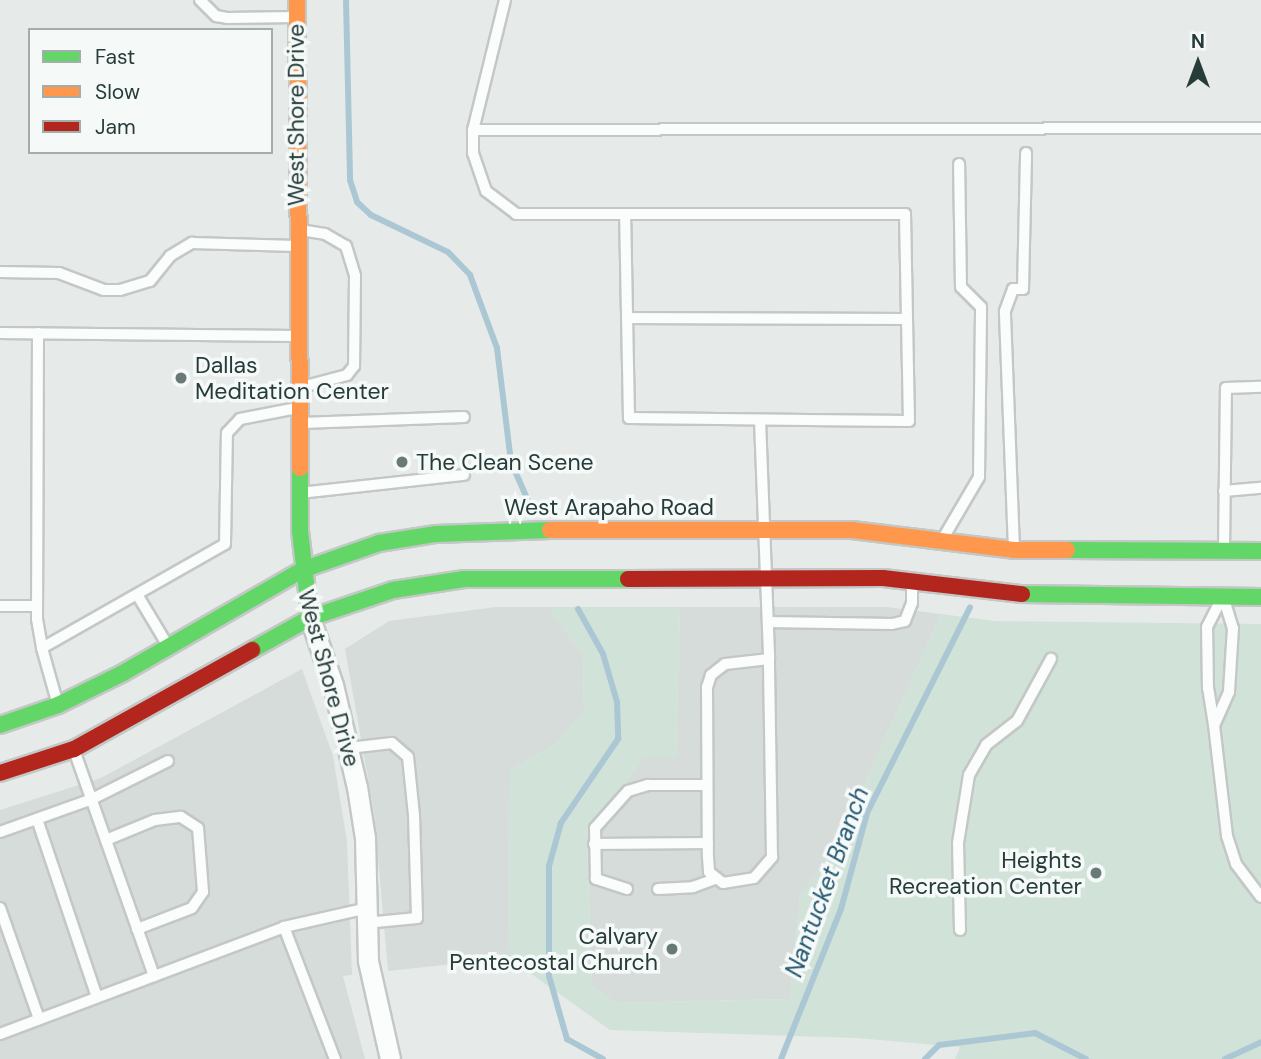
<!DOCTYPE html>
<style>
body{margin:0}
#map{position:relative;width:1261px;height:1059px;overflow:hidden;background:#e6ebe9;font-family:"DM Sans",sans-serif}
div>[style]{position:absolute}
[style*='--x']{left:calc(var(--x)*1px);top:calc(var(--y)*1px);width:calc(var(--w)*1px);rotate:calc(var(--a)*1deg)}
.built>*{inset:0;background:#d5dcd9}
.green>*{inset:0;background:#d1e2d9}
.stream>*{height:6px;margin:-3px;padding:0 3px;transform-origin:3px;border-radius:3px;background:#acc7d4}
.roads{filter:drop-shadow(2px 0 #c3c8c6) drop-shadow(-2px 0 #c3c8c6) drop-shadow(0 2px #c3c8c6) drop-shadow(0 -2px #c3c8c6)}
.lane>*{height:10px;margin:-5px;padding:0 5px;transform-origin:5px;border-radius:5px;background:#fbfcfc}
.street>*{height:19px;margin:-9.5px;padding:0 9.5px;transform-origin:9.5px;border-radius:9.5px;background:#fbfcfc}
.fast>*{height:16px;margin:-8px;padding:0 8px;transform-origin:8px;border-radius:8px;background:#63d668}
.slow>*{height:16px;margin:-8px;padding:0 8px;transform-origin:8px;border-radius:8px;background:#ff974d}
.jam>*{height:16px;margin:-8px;padding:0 8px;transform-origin:8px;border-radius:8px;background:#b3261e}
.dots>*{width:19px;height:19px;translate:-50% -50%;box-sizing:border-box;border:4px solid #f5f9f8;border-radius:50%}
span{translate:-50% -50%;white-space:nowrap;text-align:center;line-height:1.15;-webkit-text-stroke:7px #f5f9f8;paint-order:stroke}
.street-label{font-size:23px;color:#263c3a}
.poi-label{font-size:23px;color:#263c3a}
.left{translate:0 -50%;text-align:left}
.right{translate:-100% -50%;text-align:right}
.water-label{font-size:24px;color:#265872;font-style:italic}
.legend{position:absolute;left:28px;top:28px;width:245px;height:126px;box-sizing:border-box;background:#f5f9f8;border:2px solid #a2adac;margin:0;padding:9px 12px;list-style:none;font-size:21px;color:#263c3a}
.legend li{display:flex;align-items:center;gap:14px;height:35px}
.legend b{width:35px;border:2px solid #a2adac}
.north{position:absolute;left:1163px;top:28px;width:70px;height:70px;-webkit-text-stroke:5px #f5f9f8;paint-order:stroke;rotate:0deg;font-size:19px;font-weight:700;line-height:28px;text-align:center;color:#263c3a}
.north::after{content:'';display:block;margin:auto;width:24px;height:32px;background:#263c3a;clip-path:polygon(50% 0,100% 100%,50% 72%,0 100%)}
</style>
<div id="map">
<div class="built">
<div style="clip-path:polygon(496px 607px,549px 607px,583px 657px,584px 711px,554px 746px,510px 770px,509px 958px,388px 971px,374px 812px,345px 649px,389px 621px)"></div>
<div style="clip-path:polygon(680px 607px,887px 607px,941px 614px,839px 841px,800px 896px,790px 999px,616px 1003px,592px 986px,587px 841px,642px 757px,676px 757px)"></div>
<div style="clip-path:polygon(302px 669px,333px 756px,347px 841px,352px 975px,343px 976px,365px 1059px,0 1059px,0 810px,101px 778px)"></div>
</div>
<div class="green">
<div style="clip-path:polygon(549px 607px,680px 607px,676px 757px,642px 757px,587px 841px,592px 986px,616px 1003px,790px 999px,800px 896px,839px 841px,941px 614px,995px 621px,1261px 624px,1261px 1059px,955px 1059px,960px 1047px,856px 1038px,610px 1030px,509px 958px,510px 770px,554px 746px,584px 711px,583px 657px)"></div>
</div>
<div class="stream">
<div style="--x:346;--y:0;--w:180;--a:88.7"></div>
<div style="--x:350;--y:180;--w:23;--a:72"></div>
<div style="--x:357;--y:202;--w:19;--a:43"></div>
<div style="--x:371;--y:215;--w:85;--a:25.7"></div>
<div style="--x:448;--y:252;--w:32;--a:46"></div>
<div style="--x:470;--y:275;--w:78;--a:69.7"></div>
<div style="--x:497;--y:348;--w:115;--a:83"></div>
<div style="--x:511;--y:462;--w:47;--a:66.2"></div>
<div style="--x:578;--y:609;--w:51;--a:60.9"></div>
<div style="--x:603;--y:654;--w:50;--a:73.7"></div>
<div style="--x:617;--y:702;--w:37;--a:88"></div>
<div style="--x:618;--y:739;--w:102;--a:124.2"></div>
<div style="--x:561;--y:823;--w:45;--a:105.6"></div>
<div style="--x:549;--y:866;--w:110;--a:90"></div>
<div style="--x:549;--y:976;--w:66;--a:74.1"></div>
<div style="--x:567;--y:1039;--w:41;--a:29.1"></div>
<div style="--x:781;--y:1059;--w:162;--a:-68.2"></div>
<div style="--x:841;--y:909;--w:99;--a:-74.8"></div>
<div style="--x:867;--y:813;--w:230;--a:-63.4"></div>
<div style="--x:925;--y:1059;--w:20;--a:-45"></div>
<div style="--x:939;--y:1045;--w:97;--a:-7.1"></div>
<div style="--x:1035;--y:1033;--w:57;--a:27"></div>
<div style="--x:1225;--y:1059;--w:40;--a:-25"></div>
</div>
<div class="roads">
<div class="lane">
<div style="--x:200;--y:0;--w:23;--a:45"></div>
<div style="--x:216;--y:16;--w:11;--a:10"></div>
<div style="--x:227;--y:18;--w:69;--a:-0.8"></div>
<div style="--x:505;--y:0;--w:134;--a:103.8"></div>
<div style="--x:473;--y:130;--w:788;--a:-0.15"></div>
<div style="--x:473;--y:130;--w:23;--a:90"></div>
<div style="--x:473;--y:153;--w:40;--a:71.1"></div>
<div style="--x:486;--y:191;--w:38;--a:37"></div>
<div style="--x:516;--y:214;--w:389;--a:0"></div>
<div style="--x:905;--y:214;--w:207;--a:88.9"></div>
<div style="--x:909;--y:421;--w:280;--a:-179.4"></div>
<div style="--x:629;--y:418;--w:204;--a:-91.1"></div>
<div style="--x:300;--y:230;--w:25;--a:9"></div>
<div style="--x:325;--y:234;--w:24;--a:30"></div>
<div style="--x:346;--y:246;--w:31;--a:73"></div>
<div style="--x:355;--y:276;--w:90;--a:90.6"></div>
<div style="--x:354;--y:366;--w:11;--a:128"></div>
<div style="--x:347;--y:375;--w:47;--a:165.1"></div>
<div style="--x:0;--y:272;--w:59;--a:1"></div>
<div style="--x:59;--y:273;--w:48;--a:20.7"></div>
<div style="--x:104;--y:290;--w:16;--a:0"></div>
<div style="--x:120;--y:290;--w:31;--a:-17"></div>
<div style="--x:150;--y:281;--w:32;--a:-51"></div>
<div style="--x:170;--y:256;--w:26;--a:-31"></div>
<div style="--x:192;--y:243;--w:104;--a:1.7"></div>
<div style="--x:627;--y:318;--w:278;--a:0.2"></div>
<div style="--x:0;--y:333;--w:296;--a:0.6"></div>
<div style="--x:38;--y:333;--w:286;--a:90.2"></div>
<div style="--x:37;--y:619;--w:29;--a:80"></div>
<div style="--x:760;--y:420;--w:239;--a:87.8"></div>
<div style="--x:769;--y:659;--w:44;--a:173.5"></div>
<div style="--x:725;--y:664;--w:18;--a:142"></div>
<div style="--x:711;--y:675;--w:13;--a:108"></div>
<div style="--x:707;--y:687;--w:170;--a:89.7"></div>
<div style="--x:708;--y:857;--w:15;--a:86"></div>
<div style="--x:709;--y:872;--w:18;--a:38"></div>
<div style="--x:723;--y:883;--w:31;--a:-9"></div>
<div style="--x:754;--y:878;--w:28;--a:-49"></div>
<div style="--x:772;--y:857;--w:198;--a:-90.9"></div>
<div style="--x:302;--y:423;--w:162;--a:-2.1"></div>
<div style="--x:1224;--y:491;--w:37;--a:-5"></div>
<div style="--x:300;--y:493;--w:165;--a:-6.3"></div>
<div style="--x:945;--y:535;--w:67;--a:-59.6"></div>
<div style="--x:979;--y:477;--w:170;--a:-89.3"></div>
<div style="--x:981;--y:307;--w:28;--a:-135"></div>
<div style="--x:961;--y:287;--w:123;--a:-90.9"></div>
<div style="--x:1014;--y:549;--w:238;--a:-92.2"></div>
<div style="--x:1005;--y:311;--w:23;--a:-70"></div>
<div style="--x:1013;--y:289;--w:10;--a:0"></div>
<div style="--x:1023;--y:289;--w:136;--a:-88.7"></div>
<div style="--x:1224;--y:549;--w:161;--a:-89.3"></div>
<div style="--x:1226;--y:388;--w:35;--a:-2"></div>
<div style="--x:138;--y:596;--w:58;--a:59"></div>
<div style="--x:1223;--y:596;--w:34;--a:73"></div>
<div style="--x:1233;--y:628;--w:64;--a:93.6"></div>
<div style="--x:1229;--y:692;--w:36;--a:114"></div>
<div style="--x:1214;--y:725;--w:36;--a:-99"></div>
<div style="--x:1208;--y:689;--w:62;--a:-90.9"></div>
<div style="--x:1207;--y:627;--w:35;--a:-63"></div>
<div style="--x:0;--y:606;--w:37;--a:0"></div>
<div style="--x:768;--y:622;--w:124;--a:0.9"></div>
<div style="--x:892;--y:624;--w:13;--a:-13"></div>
<div style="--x:905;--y:621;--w:19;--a:-69"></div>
<div style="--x:912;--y:603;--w:19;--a:-90"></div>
<div style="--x:58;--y:705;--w:59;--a:-105.7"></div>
<div style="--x:42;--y:648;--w:210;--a:-29.6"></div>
<div style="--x:225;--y:544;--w:111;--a:-89"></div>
<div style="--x:227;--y:433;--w:19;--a:-47"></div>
<div style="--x:240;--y:419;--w:58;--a:-10.9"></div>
<div style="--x:1214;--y:725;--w:112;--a:83.3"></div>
<div style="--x:1227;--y:836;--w:29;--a:72"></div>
<div style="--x:1236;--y:864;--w:41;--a:52.9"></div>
<div style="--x:349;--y:748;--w:43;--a:-6.6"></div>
<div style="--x:392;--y:743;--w:21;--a:41"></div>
<div style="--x:408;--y:757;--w:58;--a:84.1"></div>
<div style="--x:414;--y:815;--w:103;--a:88.3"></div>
<div style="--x:417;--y:918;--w:52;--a:174.5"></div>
<div style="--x:74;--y:750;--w:240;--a:70.5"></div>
<div style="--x:37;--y:819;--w:188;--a:71.4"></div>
<div style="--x:0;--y:832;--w:98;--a:-19.7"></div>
<div style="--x:92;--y:799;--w:85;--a:-26.6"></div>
<div style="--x:106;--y:840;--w:53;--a:-22.2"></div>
<div style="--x:155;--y:820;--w:26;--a:-7"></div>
<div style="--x:181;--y:817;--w:20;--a:33"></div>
<div style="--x:198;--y:828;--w:64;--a:85.5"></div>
<div style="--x:203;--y:892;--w:19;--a:125"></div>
<div style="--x:192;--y:908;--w:59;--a:159.1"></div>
<div style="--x:594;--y:844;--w:114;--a:-0.5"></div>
<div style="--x:627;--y:889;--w:33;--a:-162"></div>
<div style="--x:596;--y:879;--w:51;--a:-91.1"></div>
<div style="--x:595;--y:828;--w:50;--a:-48.3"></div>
<div style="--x:628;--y:791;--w:21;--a:-17"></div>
<div style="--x:648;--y:785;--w:59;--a:0"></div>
<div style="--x:658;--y:889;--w:35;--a:-3"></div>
<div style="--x:693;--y:887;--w:23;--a:-20"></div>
<div style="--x:0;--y:908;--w:118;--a:70.6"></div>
<div style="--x:284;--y:927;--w:142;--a:68.9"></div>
<div style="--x:960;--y:930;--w:87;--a:-91.3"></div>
<div style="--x:958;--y:843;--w:69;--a:-80.8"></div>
<div style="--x:969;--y:775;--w:34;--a:-60"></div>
<div style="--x:986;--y:745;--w:39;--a:-38"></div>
<div style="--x:1017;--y:721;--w:71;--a:-61.3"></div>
<div style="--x:0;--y:1034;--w:303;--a:-20.6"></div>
<div style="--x:284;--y:927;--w:82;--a:-12.7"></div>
</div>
<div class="street">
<div style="--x:310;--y:618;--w:71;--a:71.1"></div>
<div style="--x:333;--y:685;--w:105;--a:76.8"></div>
<div style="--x:357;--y:787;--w:52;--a:81.1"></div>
<div style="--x:365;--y:838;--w:123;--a:88.6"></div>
<div style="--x:368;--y:961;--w:100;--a:77.3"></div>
</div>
<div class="fast">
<div style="--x:300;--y:468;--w:63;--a:90"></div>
<div style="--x:300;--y:531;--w:88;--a:83.4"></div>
<div style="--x:1067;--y:550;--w:194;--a:0.3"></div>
<div style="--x:1022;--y:594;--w:239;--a:0.7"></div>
<div style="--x:252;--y:650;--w:66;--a:-28.9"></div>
<div style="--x:310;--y:618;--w:88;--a:-18.6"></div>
<div style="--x:393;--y:590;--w:72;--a:-8.8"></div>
<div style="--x:464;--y:579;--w:164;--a:0"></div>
<div style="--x:0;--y:725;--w:61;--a:-19"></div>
<div style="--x:58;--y:705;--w:72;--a:-26.2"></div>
<div style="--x:123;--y:673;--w:207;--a:-29.9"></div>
<div style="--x:302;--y:570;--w:82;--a:-19.3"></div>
<div style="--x:379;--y:543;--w:58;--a:-9"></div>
<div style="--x:436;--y:534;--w:114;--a:-2"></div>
</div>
<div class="slow">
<div style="--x:297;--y:0;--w:468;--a:89.6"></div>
<div style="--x:550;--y:530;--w:302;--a:0"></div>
<div style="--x:852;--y:530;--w:163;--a:7"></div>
<div style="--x:1014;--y:550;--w:53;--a:0"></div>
</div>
<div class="jam">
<div style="--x:628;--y:579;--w:255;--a:-0.2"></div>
<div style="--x:883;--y:578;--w:140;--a:6.6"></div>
<div style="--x:0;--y:773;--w:78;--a:-18"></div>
<div style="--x:74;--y:749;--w:204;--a:-29.1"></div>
</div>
</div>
<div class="dots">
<div style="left:181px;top:378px;background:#697977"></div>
<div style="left:402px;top:462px;background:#697977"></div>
<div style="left:1096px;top:873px;background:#697977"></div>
<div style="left:672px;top:949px;background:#697977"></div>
</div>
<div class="street-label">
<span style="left:296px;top:115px;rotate:-90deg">West Shore Drive</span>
<span style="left:609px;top:507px">West Arapaho Road</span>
<span style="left:329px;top:678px;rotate:75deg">West Shore Drive</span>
</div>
<div class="poi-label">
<span class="left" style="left:195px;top:378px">Dallas<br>Meditation Center</span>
<span class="left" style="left:416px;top:462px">The Clean Scene</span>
<span class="right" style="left:1082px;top:873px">Heights<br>Recreation Center</span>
<span class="right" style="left:658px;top:949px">Calvary<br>Pentecostal Church</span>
</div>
<div class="water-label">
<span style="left:827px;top:882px;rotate:-70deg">Nantucket Branch</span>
</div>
<ul class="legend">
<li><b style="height:9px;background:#63d668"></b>Fast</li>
<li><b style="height:9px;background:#ff974d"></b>Slow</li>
<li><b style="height:9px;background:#b3261e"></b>Jam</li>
</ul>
<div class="north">N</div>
</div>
